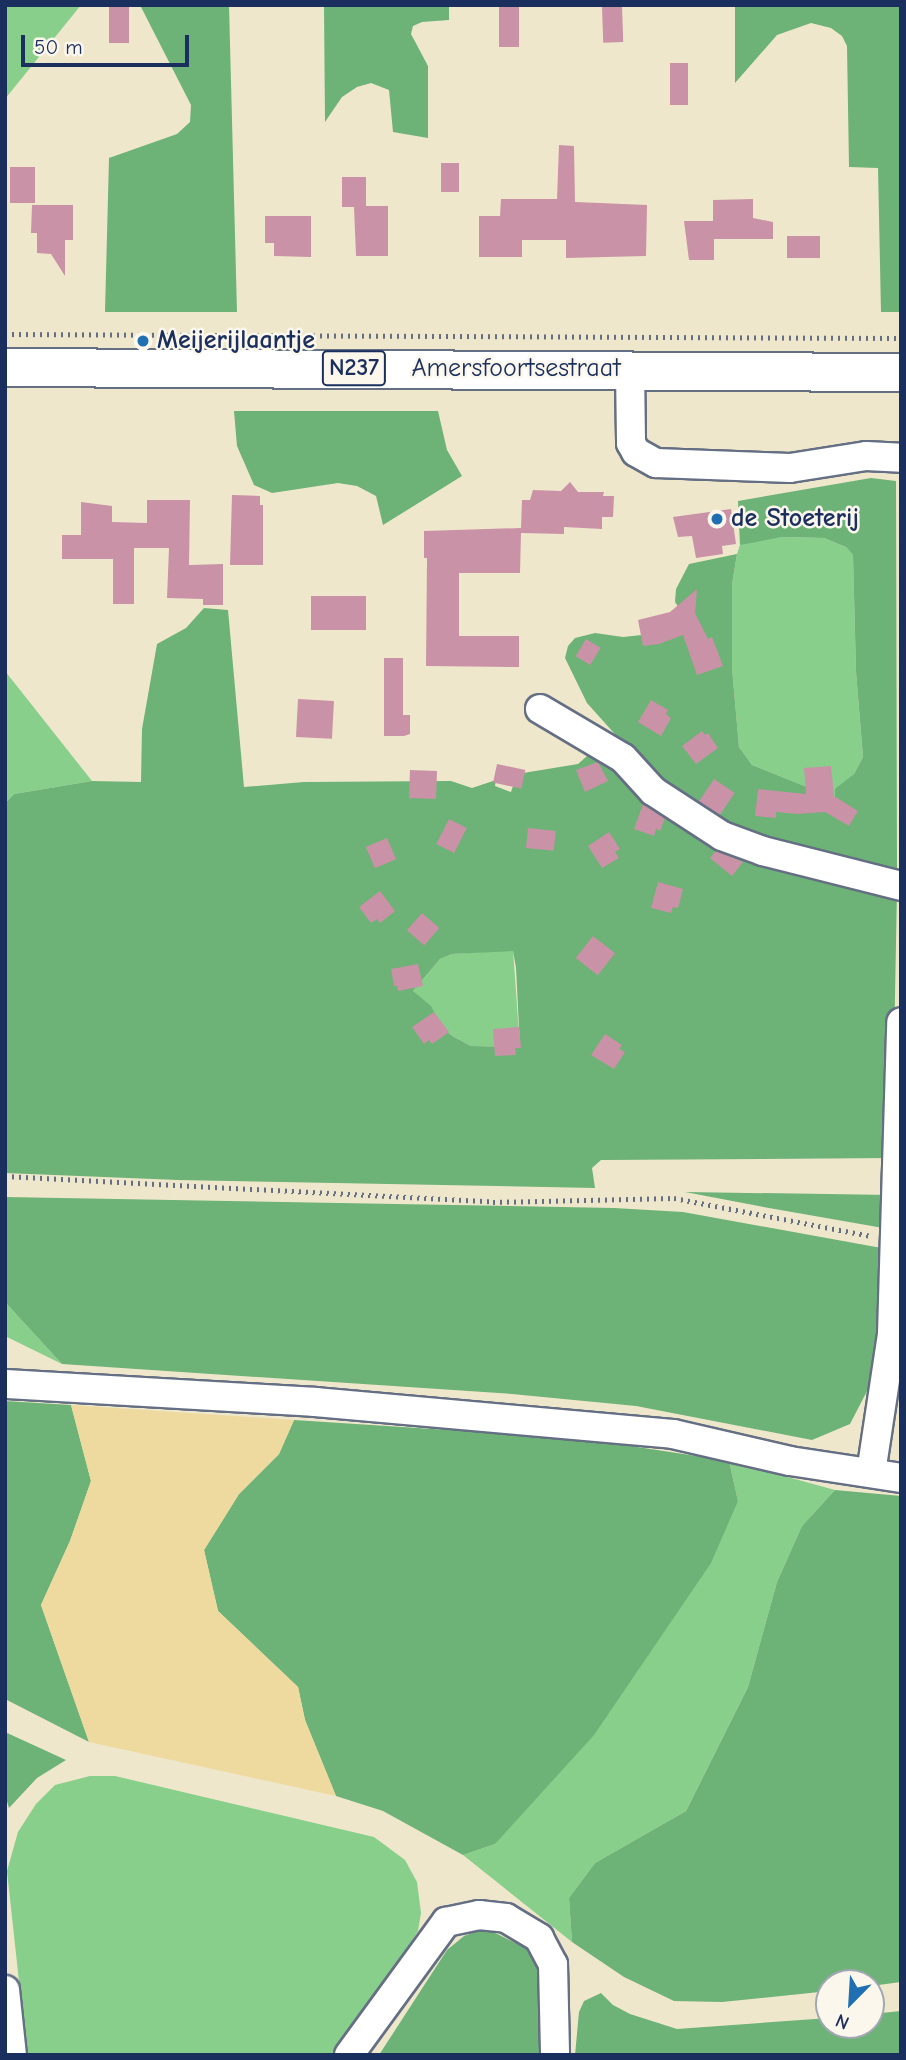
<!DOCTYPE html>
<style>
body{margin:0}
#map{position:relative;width:906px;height:2060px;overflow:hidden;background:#efe7cc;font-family:"Comic Neue",sans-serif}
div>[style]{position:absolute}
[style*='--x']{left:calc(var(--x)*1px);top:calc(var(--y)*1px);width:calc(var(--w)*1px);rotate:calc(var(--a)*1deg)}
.green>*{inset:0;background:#87cf8a}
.forest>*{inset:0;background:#6db276}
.sand>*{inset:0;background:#eeda9e}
.building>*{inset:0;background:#ca92a6;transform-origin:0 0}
.path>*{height:4.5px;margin-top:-2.25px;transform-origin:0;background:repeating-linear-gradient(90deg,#656f84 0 2px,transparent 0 7px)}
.roads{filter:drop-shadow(2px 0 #656f84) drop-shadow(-2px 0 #656f84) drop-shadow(0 2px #656f84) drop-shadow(0 -2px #656f84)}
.minor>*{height:28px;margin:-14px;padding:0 14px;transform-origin:14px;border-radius:14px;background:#fff}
.major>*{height:37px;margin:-18.5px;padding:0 18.5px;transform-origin:18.5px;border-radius:18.5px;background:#fff}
.dots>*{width:19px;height:19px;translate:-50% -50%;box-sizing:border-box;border:4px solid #fbf7ec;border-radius:50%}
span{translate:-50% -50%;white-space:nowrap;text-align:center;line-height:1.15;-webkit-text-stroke:5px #fbf7ec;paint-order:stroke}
.shield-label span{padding:2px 5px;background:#fbf7ec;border:2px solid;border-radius:5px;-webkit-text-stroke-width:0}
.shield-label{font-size:24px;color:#1b2f5e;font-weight:700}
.poi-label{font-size:26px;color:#1b2f5e;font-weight:700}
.left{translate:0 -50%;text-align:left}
.street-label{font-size:26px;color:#1b2f5e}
.frame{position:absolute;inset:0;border:7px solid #1b2f5e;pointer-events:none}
.north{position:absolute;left:815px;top:1969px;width:70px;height:70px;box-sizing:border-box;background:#fbf7ec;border:2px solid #a1a7b3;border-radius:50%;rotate:204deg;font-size:19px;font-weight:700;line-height:28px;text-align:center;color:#1b2f5e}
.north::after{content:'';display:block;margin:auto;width:24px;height:32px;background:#1f6fb2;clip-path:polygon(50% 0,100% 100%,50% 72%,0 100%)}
.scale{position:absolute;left:21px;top:35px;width:168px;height:32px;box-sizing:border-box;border:4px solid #1b2f5e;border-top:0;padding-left:9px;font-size:21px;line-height:24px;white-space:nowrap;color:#1b2f5e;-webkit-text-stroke:5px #fbf7ec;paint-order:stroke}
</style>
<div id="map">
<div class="green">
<div style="clip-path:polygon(5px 5px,81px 5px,5px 99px)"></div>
<div style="clip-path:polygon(782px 537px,824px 538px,846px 547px,853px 555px,856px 672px,863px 757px,854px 774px,841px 787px,835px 802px,807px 787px,752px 765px,739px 747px,732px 668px,732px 585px,737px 554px,740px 545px,747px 542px)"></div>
<div style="clip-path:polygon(5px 671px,92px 781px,14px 794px,5px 803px)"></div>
<div style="clip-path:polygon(513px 950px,520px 1047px,471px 1046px,454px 1037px,443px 1029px,413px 991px,440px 959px,452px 954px)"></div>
<div style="clip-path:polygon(5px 1302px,62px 1364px,5px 1336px)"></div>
<div style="clip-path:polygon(729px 1461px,835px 1490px,802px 1526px,777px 1582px,748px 1687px,686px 1811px,595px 1863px,569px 1898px,572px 1942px,463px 1855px,495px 1844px,738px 1501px)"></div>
<div style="clip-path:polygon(90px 1776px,115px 1776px,374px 1837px,405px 1860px,417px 1882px,421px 1913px,418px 1931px,338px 2055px,27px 2055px,7px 1871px,18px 1832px,36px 1804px,55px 1785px)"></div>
</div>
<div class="forest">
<div style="clip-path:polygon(140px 5px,229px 5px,237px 312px,105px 312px,109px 158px,177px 134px,190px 122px,191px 105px)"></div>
<div style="clip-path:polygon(324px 5px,449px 5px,449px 20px,422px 22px,413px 26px,411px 34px,428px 66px,428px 138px,393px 132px,389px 90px,371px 83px,357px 87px,342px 97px,325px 122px)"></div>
<div style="clip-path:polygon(735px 5px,901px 5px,901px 312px,881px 312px,878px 168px,849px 167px,847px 46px,842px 36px,831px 28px,811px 23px,777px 35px,735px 83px)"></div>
<div style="clip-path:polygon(234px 411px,438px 411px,447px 450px,462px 476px,383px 525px,376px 496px,357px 486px,338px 483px,272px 493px,254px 485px,237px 446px)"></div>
<div style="clip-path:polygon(871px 478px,896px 481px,897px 874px,759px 843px,665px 790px,587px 703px,565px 658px,568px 646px,575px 638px,595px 633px,623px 637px,651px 634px,685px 617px,675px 602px,676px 589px,689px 564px,737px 554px,732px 585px,732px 668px,739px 747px,752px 765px,807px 787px,835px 802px,835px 789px,854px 774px,863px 757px,856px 672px,853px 555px,846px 547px,824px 538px,782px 537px,740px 545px,738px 501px)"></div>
<div style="clip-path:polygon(evenodd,204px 608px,228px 610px,244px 787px,304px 782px,451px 781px,472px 788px,496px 780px,495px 786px,511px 792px,517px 774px,578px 764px,587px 756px,600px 756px,643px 791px,897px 890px,892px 1158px,601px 1160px,592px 1168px,595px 1188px,178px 1180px,5px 1173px,5px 803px,14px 794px,92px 781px,141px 782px,142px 729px,157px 644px,186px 628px,204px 608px,513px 951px,516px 968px,520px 1047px,471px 1046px,454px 1037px,443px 1029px,431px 1006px,413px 991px,440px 959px,452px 954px,513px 951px)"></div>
<div style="clip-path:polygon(685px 1192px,892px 1195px,889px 1229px,769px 1208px)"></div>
<div style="clip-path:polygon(5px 1197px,614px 1208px,683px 1212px,887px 1249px,880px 1366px,850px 1424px,812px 1440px,636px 1406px,512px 1394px,62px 1364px,5px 1302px)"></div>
<div style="clip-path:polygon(5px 1401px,71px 1405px,91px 1481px,70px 1541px,41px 1605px,89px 1742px,5px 1699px)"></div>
<div style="clip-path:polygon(294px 1420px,585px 1439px,729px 1461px,738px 1501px,711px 1563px,594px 1735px,495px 1844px,463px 1855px,383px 1811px,336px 1796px,305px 1720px,298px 1687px,218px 1611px,204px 1550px,239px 1494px,279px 1454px)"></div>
<div style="clip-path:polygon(835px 1490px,901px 1496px,901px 1982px,871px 1986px,871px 1983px,829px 1983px,829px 1991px,722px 2002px,674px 2001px,624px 1977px,572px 1942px,569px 1898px,595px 1863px,686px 1811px,748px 1687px,777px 1582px,802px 1526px)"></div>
<div style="clip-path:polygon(5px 1732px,66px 1760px,37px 1778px,9px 1808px,5px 1795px)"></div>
<div style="clip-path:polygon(485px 1928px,528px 1949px,542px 1976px,545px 2055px,379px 2055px,447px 1950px,464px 1936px)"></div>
<div style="clip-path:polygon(601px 1993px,613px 2005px,630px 2014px,677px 2029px,829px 2018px,829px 2025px,871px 2025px,871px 2014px,901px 2011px,901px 2055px,575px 2055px,579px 2012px,584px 2001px)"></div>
</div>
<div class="sand">
<div style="clip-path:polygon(71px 1405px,294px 1420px,279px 1454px,239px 1494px,204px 1550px,218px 1611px,298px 1687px,305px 1720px,336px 1796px,89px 1742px,41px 1605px,70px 1541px,91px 1481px)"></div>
</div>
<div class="building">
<div style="left:109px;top:5px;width:20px;height:38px"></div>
<div style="left:499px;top:5px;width:20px;height:42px"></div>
<div style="left:622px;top:6px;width:36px;height:20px;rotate:88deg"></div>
<div style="left:688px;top:63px;width:42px;height:18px;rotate:90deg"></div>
<div style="clip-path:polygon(559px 145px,574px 146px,575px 202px,647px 205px,646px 256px,566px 258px,566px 240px,522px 240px,522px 257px,479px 257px,479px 216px,500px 216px,501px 199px,557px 199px)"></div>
<div style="left:441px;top:163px;width:18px;height:29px"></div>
<div style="left:10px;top:167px;width:25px;height:36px"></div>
<div style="clip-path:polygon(342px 177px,366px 177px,366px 206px,388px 206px,388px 256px,356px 256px,354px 207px,342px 207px)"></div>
<div style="clip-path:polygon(753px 199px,753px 218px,773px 222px,773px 239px,714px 239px,714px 260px,689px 260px,684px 221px,713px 221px,713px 200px)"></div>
<div style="clip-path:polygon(32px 205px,73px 205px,73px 240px,65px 240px,65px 276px,51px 254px,37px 253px,37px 233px,31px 233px)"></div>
<div style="clip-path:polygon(265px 216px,311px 216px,311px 257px,274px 256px,274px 243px,265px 243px)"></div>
<div style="left:787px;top:236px;width:33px;height:22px"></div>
<div style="clip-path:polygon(570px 482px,578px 492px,604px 492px,603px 496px,614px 496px,613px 517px,602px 517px,602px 529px,564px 527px,564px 534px,521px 533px,520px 573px,459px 573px,459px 636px,519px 636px,519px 667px,426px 666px,427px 558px,424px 558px,424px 531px,521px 528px,522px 500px,530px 500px,533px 490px,561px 491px)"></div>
<div style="clip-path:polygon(232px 495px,260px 496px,260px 505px,263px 505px,263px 565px,230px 565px)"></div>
<div style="clip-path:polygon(147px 500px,190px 500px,189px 565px,223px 564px,223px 605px,203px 605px,203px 599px,167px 598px,169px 548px,134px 548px,134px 604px,113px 604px,113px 559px,62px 559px,62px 535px,81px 535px,81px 502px,112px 506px,112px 522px,147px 523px)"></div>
<div style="clip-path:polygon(731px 509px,736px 544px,722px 546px,723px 554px,696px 558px,692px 536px,678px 537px,673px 517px)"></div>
<div style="clip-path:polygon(697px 589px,695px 613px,708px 639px,712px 637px,723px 666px,697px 675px,683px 635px,659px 644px,643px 646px,638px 620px,670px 612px)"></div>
<div style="left:311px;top:596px;width:55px;height:34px"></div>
<div style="left:586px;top:639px;width:17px;height:20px;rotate:31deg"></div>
<div style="clip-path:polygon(384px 658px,403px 658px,403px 715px,410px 715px,410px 734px,404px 736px,384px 736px)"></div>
<div style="left:298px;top:699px;width:36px;height:38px;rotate:3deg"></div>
<div style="clip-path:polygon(651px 700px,668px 710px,666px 714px,671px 718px,661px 736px,638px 722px)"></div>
<div style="clip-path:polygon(702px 731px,705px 735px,708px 733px,718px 748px,696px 764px,682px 746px)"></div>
<div style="clip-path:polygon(598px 762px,608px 781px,585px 792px,576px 770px)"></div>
<div style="left:497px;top:764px;width:29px;height:19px;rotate:12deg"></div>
<div style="clip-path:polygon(831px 766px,834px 796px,858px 811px,849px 826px,825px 812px,797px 814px,776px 812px,776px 818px,755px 816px,758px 789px,806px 794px,804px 768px)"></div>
<div style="left:410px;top:770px;width:27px;height:28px;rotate:2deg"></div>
<div style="left:714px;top:779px;width:25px;height:27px;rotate:34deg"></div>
<div style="clip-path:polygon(643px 804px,665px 818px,660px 831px,656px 829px,654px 836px,634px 829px)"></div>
<div style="left:449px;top:819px;width:20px;height:28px;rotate:27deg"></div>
<div style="left:528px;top:828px;width:28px;height:20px;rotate:6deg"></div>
<div style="clip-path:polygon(609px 832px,620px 849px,615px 852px,619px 858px,602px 868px,588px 846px)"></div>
<div style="left:387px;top:838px;width:23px;height:23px;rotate:67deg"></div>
<div style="clip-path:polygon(716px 851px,741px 861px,743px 862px,732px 876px,710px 858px)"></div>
<div style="clip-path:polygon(658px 882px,683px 889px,678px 908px,673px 907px,671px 913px,651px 908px)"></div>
<div style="clip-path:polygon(380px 891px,395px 911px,380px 923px,377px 919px,371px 923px,359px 907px)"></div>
<div style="left:422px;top:913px;width:23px;height:23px;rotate:41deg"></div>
<div style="left:593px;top:936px;width:28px;height:28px;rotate:38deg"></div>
<div style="clip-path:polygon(418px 964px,423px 986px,398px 991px,397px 986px,394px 986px,391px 969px)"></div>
<div style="clip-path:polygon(434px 1012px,449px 1032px,432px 1044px,429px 1040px,424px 1044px,412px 1027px)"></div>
<div style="clip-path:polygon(519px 1027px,521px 1048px,515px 1048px,516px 1055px,495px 1056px,493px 1029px)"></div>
<div style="clip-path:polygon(605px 1034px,622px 1045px,619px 1049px,625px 1052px,614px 1069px,591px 1055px)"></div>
</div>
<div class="path">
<div style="--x:5;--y:334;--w:896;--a:0.26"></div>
<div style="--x:5;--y:1176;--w:489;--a:3"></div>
<div style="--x:493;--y:1202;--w:181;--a:-1.3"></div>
<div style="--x:674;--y:1198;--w:202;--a:10.9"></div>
</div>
<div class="roads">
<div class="minor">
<div style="--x:630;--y:369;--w:74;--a:89.2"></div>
<div style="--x:631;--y:443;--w:10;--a:61"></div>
<div style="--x:636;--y:452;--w:23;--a:29"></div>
<div style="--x:656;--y:463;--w:134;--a:2.1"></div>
<div style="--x:790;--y:468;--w:77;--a:-9"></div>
<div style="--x:866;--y:456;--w:35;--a:3"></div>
<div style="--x:540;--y:709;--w:96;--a:30.6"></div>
<div style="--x:623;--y:758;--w:45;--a:47.7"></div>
<div style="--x:653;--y:791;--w:82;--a:33.1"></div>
<div style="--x:722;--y:836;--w:44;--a:20.1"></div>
<div style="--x:763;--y:851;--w:142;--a:14.2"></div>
<div style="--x:5;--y:1384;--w:311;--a:3.3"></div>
<div style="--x:315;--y:1402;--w:359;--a:5.1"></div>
<div style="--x:673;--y:1434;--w:120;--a:13"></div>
<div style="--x:790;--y:1461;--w:112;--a:8.7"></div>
<div style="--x:871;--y:1473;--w:141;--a:-81.4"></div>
<div style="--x:892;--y:1334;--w:312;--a:-88.3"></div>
<div style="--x:5;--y:1990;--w:65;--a:83.9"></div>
<div style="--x:349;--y:2055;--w:165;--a:-53.9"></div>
<div style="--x:446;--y:1922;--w:34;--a:-12"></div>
<div style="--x:479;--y:1915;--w:27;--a:6"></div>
<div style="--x:506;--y:1918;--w:39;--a:31"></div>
<div style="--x:539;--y:1938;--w:30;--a:62"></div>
<div style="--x:553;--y:1964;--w:91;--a:88.7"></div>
</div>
<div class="major">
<div style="--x:5;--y:367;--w:896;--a:0.32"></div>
</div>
</div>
<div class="dots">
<div style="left:143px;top:341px;background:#1f6fb2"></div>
<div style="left:717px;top:519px;background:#1f6fb2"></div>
</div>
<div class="shield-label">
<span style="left:354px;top:368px">N237</span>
</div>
<div class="poi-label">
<span class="left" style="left:157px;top:341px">Meijerijlaantje</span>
<span class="left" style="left:731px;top:519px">de Stoeterij</span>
</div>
<div class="street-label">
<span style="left:516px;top:369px">Amersfoortsestraat</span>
</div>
<div class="frame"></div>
<div class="north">N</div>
<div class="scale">50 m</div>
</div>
